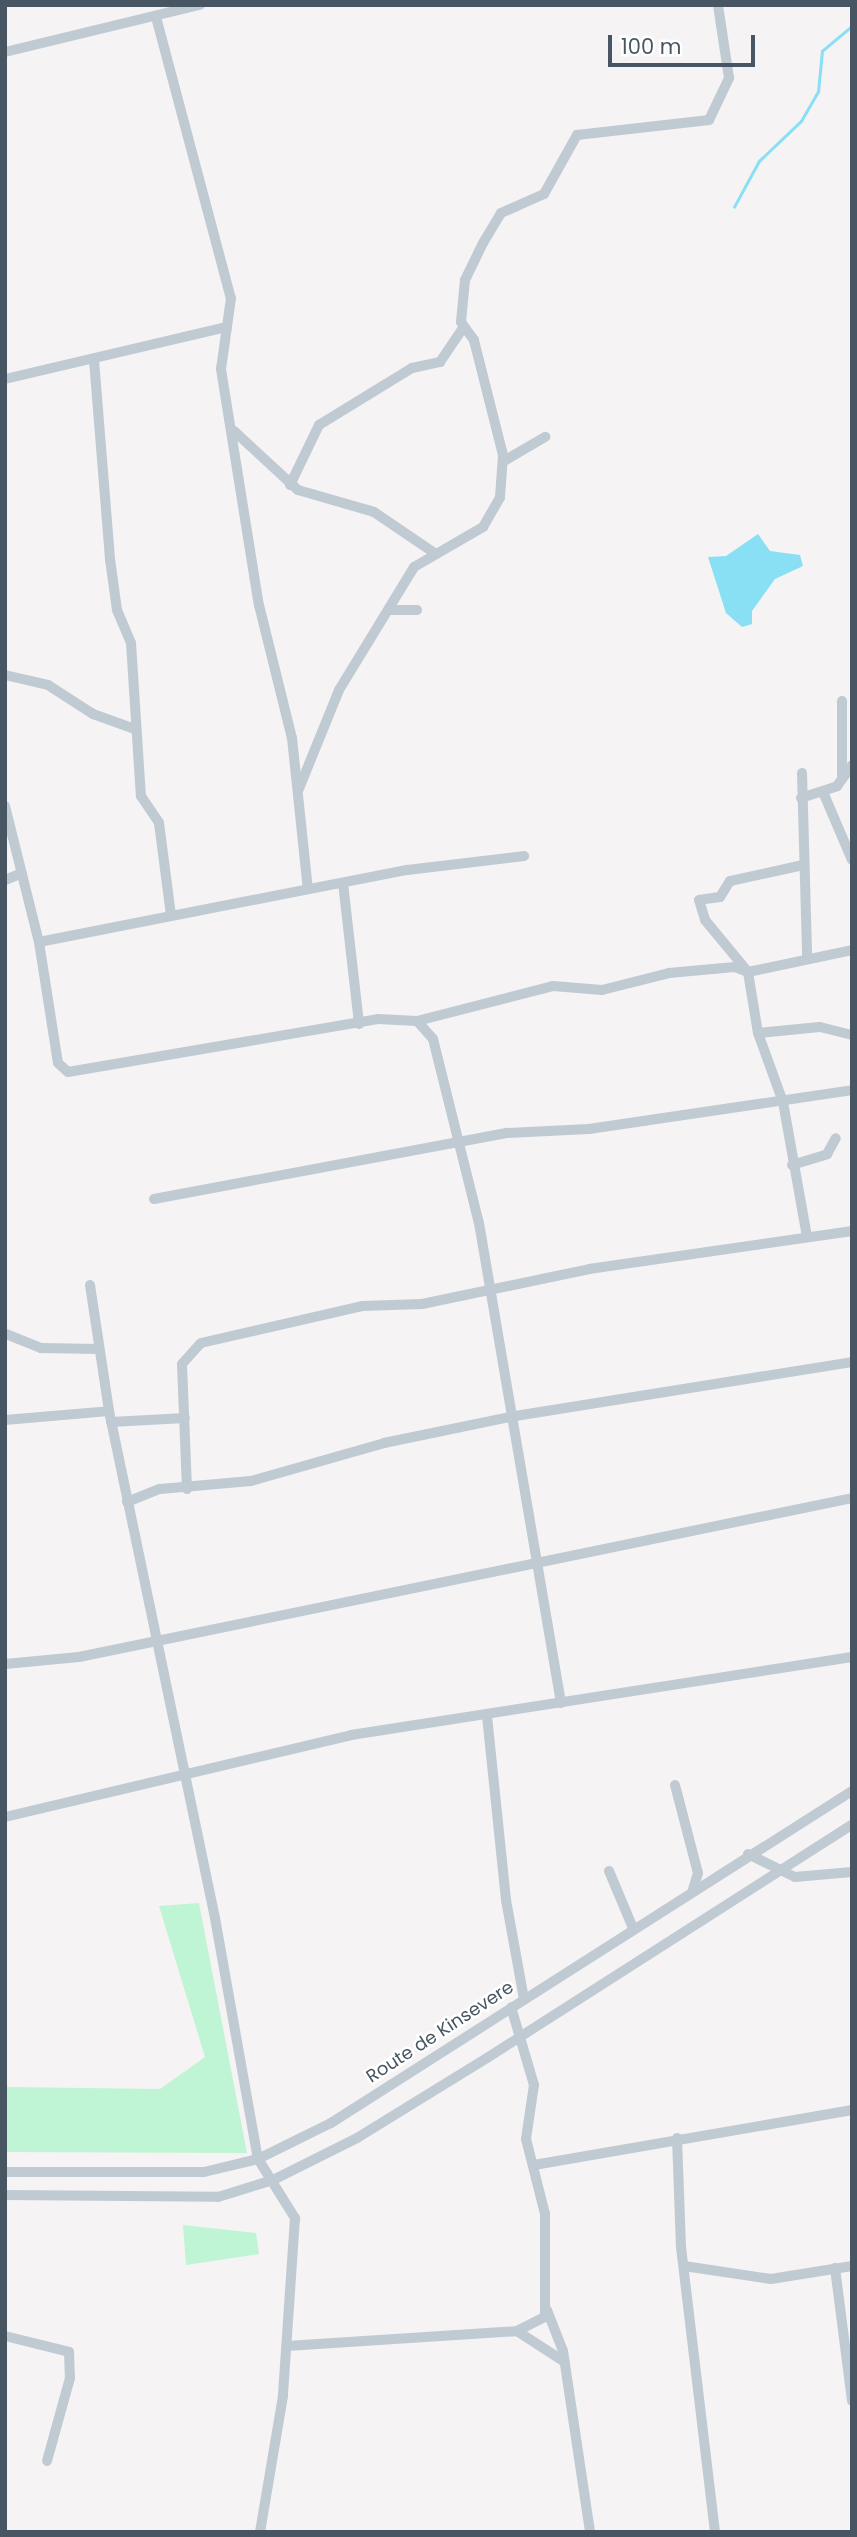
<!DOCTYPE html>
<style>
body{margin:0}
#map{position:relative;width:857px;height:2537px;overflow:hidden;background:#f5f3f3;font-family:Poppins,sans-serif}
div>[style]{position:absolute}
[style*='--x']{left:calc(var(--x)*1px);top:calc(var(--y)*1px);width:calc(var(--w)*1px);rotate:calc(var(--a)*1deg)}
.green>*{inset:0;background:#bff5d4}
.water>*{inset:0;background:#89e0f5}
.stream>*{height:2.5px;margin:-1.25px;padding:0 1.25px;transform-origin:1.25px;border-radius:1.25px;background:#89e0f5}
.street>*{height:10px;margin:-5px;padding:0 5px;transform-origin:5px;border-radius:5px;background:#c0cad3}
span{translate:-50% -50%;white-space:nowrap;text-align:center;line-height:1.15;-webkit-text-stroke:5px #fff;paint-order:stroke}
.street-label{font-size:18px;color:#485663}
.frame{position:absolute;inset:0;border:7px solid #485663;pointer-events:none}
.scale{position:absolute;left:608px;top:35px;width:147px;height:32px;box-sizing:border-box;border:4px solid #485663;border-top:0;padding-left:9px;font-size:21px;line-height:24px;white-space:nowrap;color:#485663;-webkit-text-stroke:5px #fff;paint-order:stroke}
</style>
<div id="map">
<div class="green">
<div style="clip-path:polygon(199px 1903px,247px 2153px,5px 2152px,5px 2087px,160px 2089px,205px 2057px,159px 1906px)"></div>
<div style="clip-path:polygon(183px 2225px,256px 2233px,259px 2254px,186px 2265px)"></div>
</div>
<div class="water">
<div style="clip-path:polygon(758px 534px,770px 551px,800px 555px,803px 566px,775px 579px,752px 611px,752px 624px,742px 627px,726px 613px,708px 557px,726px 556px)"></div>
</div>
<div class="stream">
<div style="--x:734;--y:207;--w:52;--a:-61.5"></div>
<div style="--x:759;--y:161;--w:58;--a:-43.6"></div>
<div style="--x:801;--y:121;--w:34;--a:-60"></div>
<div style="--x:818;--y:92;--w:41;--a:-84.4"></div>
<div style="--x:822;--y:51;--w:39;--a:-40"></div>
</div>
<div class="street">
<div style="--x:156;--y:17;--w:291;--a:75.1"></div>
<div style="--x:231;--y:298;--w:72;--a:98"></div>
<div style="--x:221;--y:369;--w:239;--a:80.9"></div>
<div style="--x:259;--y:605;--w:137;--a:76.1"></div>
<div style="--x:292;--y:738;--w:152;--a:84"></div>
<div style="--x:5;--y:52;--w:201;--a:-13.6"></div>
<div style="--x:94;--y:360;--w:200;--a:85.4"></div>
<div style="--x:110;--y:559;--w:51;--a:82.2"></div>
<div style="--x:117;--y:610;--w:36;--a:67"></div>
<div style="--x:131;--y:643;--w:153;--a:86.3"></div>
<div style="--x:141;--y:796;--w:32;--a:56"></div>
<div style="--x:159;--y:823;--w:93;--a:82.6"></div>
<div style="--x:5;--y:379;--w:228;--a:-13.2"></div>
<div style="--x:234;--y:431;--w:87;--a:42.7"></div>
<div style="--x:298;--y:490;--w:79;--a:16.1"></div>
<div style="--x:374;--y:512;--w:75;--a:34.1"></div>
<div style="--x:504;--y:461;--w:48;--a:-30.3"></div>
<div style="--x:290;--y:485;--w:67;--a:-64.2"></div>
<div style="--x:319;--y:425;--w:109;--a:-31.5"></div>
<div style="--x:412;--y:368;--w:29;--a:-12"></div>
<div style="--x:440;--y:362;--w:41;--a:-55.9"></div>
<div style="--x:389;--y:610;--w:28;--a:0"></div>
<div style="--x:5;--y:675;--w:44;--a:13.1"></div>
<div style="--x:48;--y:685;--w:54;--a:32.8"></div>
<div style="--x:93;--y:714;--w:45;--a:19.7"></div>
<div style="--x:842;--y:701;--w:74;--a:90"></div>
<div style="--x:802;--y:773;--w:183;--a:88.4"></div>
<div style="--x:298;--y:791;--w:109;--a:-67.9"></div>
<div style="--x:339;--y:690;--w:144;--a:-58.6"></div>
<div style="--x:414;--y:567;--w:80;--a:-30.1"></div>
<div style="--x:483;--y:527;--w:34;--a:-60"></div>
<div style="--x:500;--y:497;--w:42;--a:-85.9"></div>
<div style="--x:503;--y:455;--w:119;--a:-104.2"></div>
<div style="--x:474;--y:340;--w:22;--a:-126"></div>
<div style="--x:461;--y:322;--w:42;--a:-84.6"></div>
<div style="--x:465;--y:280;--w:41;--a:-64.1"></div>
<div style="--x:483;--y:243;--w:35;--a:-59"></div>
<div style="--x:501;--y:213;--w:47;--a:-23.8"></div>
<div style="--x:544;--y:194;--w:68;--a:-60.8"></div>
<div style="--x:577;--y:135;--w:133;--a:-6.5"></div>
<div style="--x:709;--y:120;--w:47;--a:-64.5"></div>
<div style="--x:729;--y:78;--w:74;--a:-98.6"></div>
<div style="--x:823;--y:792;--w:74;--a:66.9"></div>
<div style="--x:801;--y:798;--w:38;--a:-18"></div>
<div style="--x:837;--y:786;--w:26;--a:-54"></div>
<div style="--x:5;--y:806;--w:140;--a:76"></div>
<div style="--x:39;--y:942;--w:122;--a:81.1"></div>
<div style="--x:58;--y:1063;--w:13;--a:42"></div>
<div style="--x:68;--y:1072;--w:314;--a:-9.7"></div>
<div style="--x:378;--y:1019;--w:39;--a:3"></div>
<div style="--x:417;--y:1021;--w:24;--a:48"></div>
<div style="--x:433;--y:1039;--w:190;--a:76"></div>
<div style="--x:479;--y:1223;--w:487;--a:80.3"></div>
<div style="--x:803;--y:865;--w:75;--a:167.6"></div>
<div style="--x:730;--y:881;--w:19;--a:122"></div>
<div style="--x:720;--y:897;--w:21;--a:172"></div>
<div style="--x:699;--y:900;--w:21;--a:73"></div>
<div style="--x:705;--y:920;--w:67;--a:50.4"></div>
<div style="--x:748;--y:972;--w:62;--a:80.7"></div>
<div style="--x:758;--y:1033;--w:73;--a:70.1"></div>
<div style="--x:783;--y:1102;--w:137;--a:79.9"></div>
<div style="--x:5;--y:880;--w:18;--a:-22"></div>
<div style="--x:343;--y:883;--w:142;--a:83.5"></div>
<div style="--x:39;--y:942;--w:375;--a:-11.1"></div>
<div style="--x:407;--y:870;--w:118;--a:-6.8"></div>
<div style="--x:417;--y:1021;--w:140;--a:-14.4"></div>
<div style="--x:553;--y:986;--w:49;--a:4.7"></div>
<div style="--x:602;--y:990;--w:69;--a:-14.2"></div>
<div style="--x:669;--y:973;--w:66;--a:-5.2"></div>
<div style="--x:735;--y:967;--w:14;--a:21"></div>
<div style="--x:748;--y:972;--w:106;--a:-11.9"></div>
<div style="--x:758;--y:1033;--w:62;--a:-5.5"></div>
<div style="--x:820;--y:1027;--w:33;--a:14"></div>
<div style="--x:792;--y:1165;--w:37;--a:-17"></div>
<div style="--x:827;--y:1154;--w:18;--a:-61"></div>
<div style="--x:154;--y:1199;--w:360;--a:-10.6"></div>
<div style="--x:508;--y:1133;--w:81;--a:-2.8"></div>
<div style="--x:589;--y:1129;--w:266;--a:-8.4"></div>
<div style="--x:90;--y:1285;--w:127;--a:81.4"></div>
<div style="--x:109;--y:1411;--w:518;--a:78.19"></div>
<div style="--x:215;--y:1918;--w:245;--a:79.9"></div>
<div style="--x:258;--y:2159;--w:70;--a:57.9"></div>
<div style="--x:295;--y:2218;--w:178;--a:93.9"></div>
<div style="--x:283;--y:2396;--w:138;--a:99.6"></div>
<div style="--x:6;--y:1334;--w:38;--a:22"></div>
<div style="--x:41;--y:1348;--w:58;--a:1"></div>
<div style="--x:5;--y:1420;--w:104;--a:-4.9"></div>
<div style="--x:111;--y:1422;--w:74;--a:-3.1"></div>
<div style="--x:187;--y:1489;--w:125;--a:-92.3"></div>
<div style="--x:182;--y:1364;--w:28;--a:-48"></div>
<div style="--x:201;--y:1343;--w:165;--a:-12.9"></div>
<div style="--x:362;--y:1306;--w:60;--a:-1.9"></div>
<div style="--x:422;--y:1304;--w:171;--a:-11.8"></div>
<div style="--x:589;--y:1269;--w:266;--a:-8.2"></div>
<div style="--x:127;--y:1502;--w:35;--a:-22"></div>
<div style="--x:160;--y:1489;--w:91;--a:-5"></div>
<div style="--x:251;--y:1481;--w:138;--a:-15.9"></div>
<div style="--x:384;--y:1443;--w:128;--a:-11.7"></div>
<div style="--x:509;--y:1417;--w:347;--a:-9.1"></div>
<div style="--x:5;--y:1664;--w:74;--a:-5.4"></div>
<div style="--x:79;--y:1657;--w:789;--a:-11.62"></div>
<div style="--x:487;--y:1716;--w:185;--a:84.1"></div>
<div style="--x:506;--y:1900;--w:101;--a:79.7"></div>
<div style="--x:675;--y:1785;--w:91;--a:75.4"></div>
<div style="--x:698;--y:1873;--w:17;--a:107"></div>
<div style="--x:5;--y:1817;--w:356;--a:-13.3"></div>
<div style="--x:351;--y:1735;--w:507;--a:-8.85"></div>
<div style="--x:748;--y:1854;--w:52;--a:26.1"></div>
<div style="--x:795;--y:1877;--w:57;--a:-5"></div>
<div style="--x:609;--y:1871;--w:62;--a:67.2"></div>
<div style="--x:677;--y:2138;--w:109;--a:87.9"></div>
<div style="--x:681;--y:2247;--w:287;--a:83.2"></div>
<div style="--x:534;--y:2165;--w:323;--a:-9.8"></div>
<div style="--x:5;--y:2172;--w:199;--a:0"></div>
<div style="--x:204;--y:2172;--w:56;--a:-13.5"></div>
<div style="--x:258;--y:2159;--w:81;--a:-26.3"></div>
<div style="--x:331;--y:2123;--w:618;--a:-32.51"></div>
<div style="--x:5;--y:2195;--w:213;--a:0.5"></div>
<div style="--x:218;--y:2197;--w:58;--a:-17.2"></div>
<div style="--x:273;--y:2180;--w:94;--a:-26.6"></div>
<div style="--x:357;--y:2138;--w:153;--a:-31.6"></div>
<div style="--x:487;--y:2058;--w:433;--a:-32.6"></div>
<div style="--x:684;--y:2266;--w:88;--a:8.5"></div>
<div style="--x:771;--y:2279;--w:82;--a:-9.1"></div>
<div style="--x:835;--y:2268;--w:134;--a:82.7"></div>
<div style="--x:547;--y:2310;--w:44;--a:68.7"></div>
<div style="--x:563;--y:2351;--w:183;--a:81.5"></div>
<div style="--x:517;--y:2331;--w:57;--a:32.9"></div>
<div style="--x:5;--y:2336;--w:66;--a:14"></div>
<div style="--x:69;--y:2352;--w:26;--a:88"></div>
<div style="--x:70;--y:2378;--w:86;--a:105.5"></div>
<div style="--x:287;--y:2346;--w:230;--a:-3.7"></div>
<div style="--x:517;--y:2331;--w:31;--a:-27"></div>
<div style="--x:545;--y:2317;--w:103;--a:-90"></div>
<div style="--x:545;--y:2214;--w:77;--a:-104.2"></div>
<div style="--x:526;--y:2139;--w:55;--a:-81.6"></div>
<div style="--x:534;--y:2085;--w:81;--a:-106.4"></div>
</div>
<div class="street-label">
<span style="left:440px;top:2032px;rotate:-33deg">Route de Kinsevere</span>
</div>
<div class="frame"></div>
<div class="scale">100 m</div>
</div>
